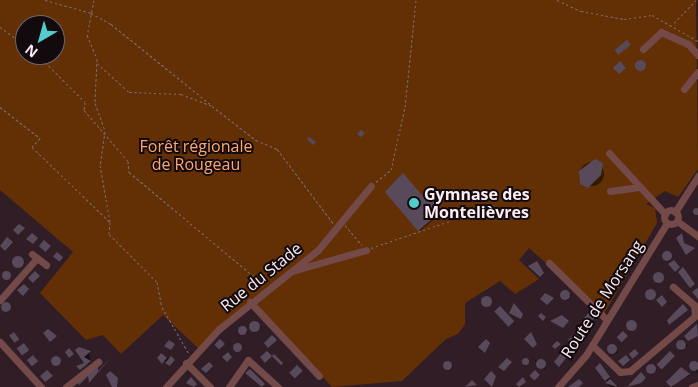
<!DOCTYPE html>
<meta charset="utf-8">
<style>
body{margin:0}
#map{position:relative;width:698px;height:387px;overflow:hidden;background:#301d26;font-family:"Open Sans",sans-serif}
div>[style]{position:absolute}
[style*='--x']{left:calc(var(--x)*1px);top:calc(var(--y)*1px);width:calc(var(--w)*1px);rotate:calc(var(--a)*1deg)}
.green>*{inset:0;background:#633005}
.shadow>*{inset:0;background:#0007;transform-origin:0 0}
.round{border-radius:50%}
.building>*{inset:0;background:#584a5b;transform-origin:0 0}
.path>*{height:1px;margin-top:-0.5px;transform-origin:0;background:repeating-linear-gradient(90deg,#7b6a72 0 2.5px,transparent 0 5px)}
.minor>*{height:7px;margin:-3.5px;padding:0 3.5px;transform-origin:3.5px;border-radius:3.5px;background:#744a49}
.minor>.ring{margin:-3.5px;padding:0;box-sizing:content-box;background:none;border:7px solid #744a49;border-radius:50%}
.dots>*{width:14px;height:14px;translate:-50% -50%;box-sizing:border-box;border:2px solid #130a0e;border-radius:50%}
span{translate:-50% -50%;white-space:nowrap;text-align:center;line-height:1.15;-webkit-text-stroke:4px #130a0e;paint-order:stroke}
.park-label{font-size:16px;color:#fea86e}
.poi-label{font-size:16px;color:#fbedf3;font-weight:700}
.left{translate:0 -50%;text-align:left}
.street-label{font-size:16px;color:#fbedf3}
.north{position:absolute;left:15px;top:15px;width:50px;height:50px;box-sizing:border-box;background:#130a0e;border:1px solid #70656a;border-radius:50%;rotate:218deg;font-size:14px;font-weight:700;line-height:20px;text-align:center;color:#fbedf3}
.north::after{content:'';display:block;margin:auto;width:18px;height:22px;background:#52cdcb;clip-path:polygon(50% 0,100% 100%,50% 72%,0 100%)}
</style>
<div id="map">
<div class="green">
<div style="clip-path:polygon(evenodd,0 0,696px 0,698px 169px,678px 197px,665px 191px,646px 204px,655px 208px,657px 223px,604px 314px,529px 248px,519px 260px,539px 279px,515px 294px,500px 281px,465px 303px,465px 324px,458px 334px,446px 339px,402px 381px,332px 387px,252px 301px,198px 348px,163px 315px,121px 354px,103px 335px,86px 340px,40px 293px,73px 252px,0 190px,0 0,25px 25px,55px 25px,55px 55px,25px 55px,25px 25px)"></div>
</div>
<div class="shadow">
<div class="round" style="left:636px;top:61px;width:10px;height:10px"></div>
<div class="round" style="left:580px;top:162px;width:24px;height:24px"></div>
<div style="clip-path:polygon(evenodd,387px 192px,426px 202px,430px 199px,443px 212px,420px 231px,387px 192px,428px 206px,434px 213px,421px 212px,428px 206px)"></div>
<div style="left:666px;top:253px;width:8px;height:4px;rotate:45deg"></div>
<div style="clip-path:polygon(20px 257px,25px 261px,20px 268px,14px 265px)"></div>
<div style="clip-path:polygon(7px 271px,11px 274px,3px 276px,2px 276px)"></div>
<div style="clip-path:polygon(660px 272px,663px 279px,657px 284px,653px 278px)"></div>
<div style="clip-path:polygon(649px 289px,649px 290px,656px 297px,649px 297px,645px 292px)"></div>
<div style="clip-path:polygon(567px 291px,571px 295px,567px 300px,562px 296px)"></div>
<div class="round" style="left:482px;top:299px;width:8px;height:8px"></div>
<div style="clip-path:polygon(7px 302px,12px 307px,7px 313px,2px 308px)"></div>
<div style="left:683px;top:306px;width:6px;height:20px;rotate:51deg"></div>
<div style="clip-path:polygon(633px 321px,637px 326px,630px 332px,625px 327px)"></div>
<div style="clip-path:polygon(257px 323px,261px 327px,255px 333px,248px 326px)"></div>
<div style="clip-path:polygon(243px 327px,248px 332px,243px 335px,237px 329px)"></div>
<div style="left:684px;top:341px;width:6px;height:9px;rotate:51deg"></div>
<div style="clip-path:polygon(611px 344px,618px 352px,615px 354px,608px 347px)"></div>
<div style="clip-path:polygon(236px 345px,242px 348px,238px 352px,233px 348px)"></div>
<div style="clip-path:polygon(88px 349px,91px 362px,88px 365px,77px 351px)"></div>
<div style="left:670px;top:353px;width:6px;height:16px;rotate:51deg"></div>
<div style="clip-path:polygon(58px 356px,62px 362px,58px 366px,53px 360px)"></div>
<div style="clip-path:polygon(159px 358px,171px 358px,175px 361px,171px 366px)"></div>
<div style="clip-path:polygon(535px 360px,546px 365px,545px 370px,535px 361px)"></div>
<div style="clip-path:polygon(447px 361px,453px 366px,450px 370px,443px 366px)"></div>
<div style="clip-path:polygon(695px 361px,698px 367px,697px 373px,691px 367px)"></div>
<div style="clip-path:polygon(654px 366px,657px 370px,651px 375px,646px 370px)"></div>
<div style="clip-path:polygon(681px 369px,690px 376px,679px 378px,673px 387px,668px 382px)"></div>
<div style="clip-path:polygon(250px 370px,264px 386px,263px 387px,247px 373px)"></div>
<div style="clip-path:polygon(641px 374px,646px 379px,629px 387px,628px 386px)"></div>
<div style="clip-path:polygon(603px 377px,610px 378px,615px 387px,610px 387px)"></div>
</div>
<div class="building">
<div style="left:627px;top:40px;width:6px;height:16px;rotate:51deg"></div>
<div class="round" style="left:634.5px;top:59.5px;width:11px;height:11px"></div>
<div style="clip-path:polygon(620px 61px,626px 68px,619px 74px,613px 68px)"></div>
<div style="clip-path:polygon(361px 130px,365px 133px,361px 137px,357px 134px)"></div>
<div style="clip-path:polygon(309px 137px,316px 142px,313px 145px,307px 139px)"></div>
<div style="clip-path:polygon(595px 159px,603px 163px,601px 175px,588px 188px,580px 184px,579px 171px)"></div>
<div style="clip-path:polygon(evenodd,403px 173px,426px 200px,430px 197px,443px 210px,418px 231px,385px 192px,403px 173px,428px 208px,431px 212px,428px 215px,424px 211px,428px 208px)"></div>
<div class="round" style="left:692.5px;top:207.5px;width:7px;height:7px"></div>
<div style="clip-path:polygon(19px 224px,25px 228px,18px 235px,13px 230px)"></div>
<div style="clip-path:polygon(32px 233px,38px 238px,33px 244px,26px 239px)"></div>
<div style="clip-path:polygon(682px 233px,684px 243px,695px 248px,686px 255px,676px 238px)"></div>
<div style="clip-path:polygon(7px 237px,13px 242px,5px 251px,0 246px)"></div>
<div style="left:44px;top:240px;width:9px;height:8px;rotate:41deg"></div>
<div class="round" style="left:662px;top:251px;width:10px;height:10px"></div>
<div style="left:57px;top:252px;width:8px;height:6px;rotate:40deg"></div>
<div class="round" style="left:12px;top:256px;width:12px;height:12px"></div>
<div style="clip-path:polygon(674px 260px,680px 267px,675px 272px,668px 264px)"></div>
<div style="clip-path:polygon(537px 261px,544px 273px,540px 277px,528px 266px)"></div>
<div style="clip-path:polygon(683px 267px,695px 284px,690px 288px,678px 272px)"></div>
<div class="round" style="left:1.5px;top:270.5px;width:9px;height:9px"></div>
<div style="left:35px;top:271px;width:7px;height:10px;rotate:45deg"></div>
<div class="round" style="left:652.5px;top:271.5px;width:11px;height:11px"></div>
<div style="clip-path:polygon(24px 284px,29px 289px,23px 296px,17px 290px)"></div>
<div style="clip-path:polygon(697px 288px,698px 289px,698px 299px,692px 292px)"></div>
<div class="round" style="left:644.5px;top:288.5px;width:11px;height:11px"></div>
<div class="round" style="left:560px;top:290px;width:10px;height:10px"></div>
<div style="clip-path:polygon(545px 293px,554px 298px,547px 305px,540px 299px)"></div>
<div style="clip-path:polygon(662px 295px,667px 302px,662px 307px,656px 300px)"></div>
<div class="round" style="left:480.5px;top:295.5px;width:11px;height:11px"></div>
<div class="round" style="left:1px;top:302px;width:10px;height:10px"></div>
<div style="clip-path:polygon(514px 303px,523px 314px,521px 319px,509px 313px)"></div>
<div style="clip-path:polygon(683px 304px,688px 310px,669px 325px,667px 320px)"></div>
<div style="left:500px;top:306px;width:21px;height:8px;rotate:47deg"></div>
<div style="clip-path:polygon(591px 310px,597px 317px,589px 323px,584px 318px)"></div>
<div style="clip-path:polygon(541px 313px,546px 317px,543px 321px,538px 316px)"></div>
<div style="clip-path:polygon(562px 315px,569px 321px,563px 328px,550px 321px)"></div>
<div class="round" style="left:625.5px;top:319.5px;width:11px;height:11px"></div>
<div class="round" style="left:248.5px;top:320.5px;width:11px;height:11px"></div>
<div style="clip-path:polygon(697px 324px,698px 336px,688px 341px,684px 336px)"></div>
<div class="round" style="left:237.5px;top:325.5px;width:9px;height:9px"></div>
<div style="clip-path:polygon(48px 329px,57px 336px,50px 342px,43px 333px)"></div>
<div style="left:623px;top:331px;width:7px;height:9px;rotate:45deg"></div>
<div style="left:14px;top:332px;width:9px;height:6px;rotate:54deg"></div>
<div style="clip-path:polygon(531px 332px,537px 344px,533px 348px,524px 339px)"></div>
<div style="left:575px;top:332px;width:8px;height:11px;rotate:40deg"></div>
<div style="clip-path:polygon(272px 335px,277px 340px,268px 348px,264px 343px)"></div>
<div style="left:220px;top:339px;width:7px;height:8px;rotate:45deg"></div>
<div style="clip-path:polygon(486px 339px,490px 343px,485px 353px,478px 347px)"></div>
<div class="round" style="left:676px;top:340px;width:10px;height:10px"></div>
<div style="clip-path:polygon(169px 340px,175px 344px,171px 350px,164px 346px)"></div>
<div style="clip-path:polygon(557px 341px,561px 344px,555px 349px,552px 346px)"></div>
<div class="round" style="left:232.5px;top:342.5px;width:9px;height:9px"></div>
<div style="left:24px;top:343px;width:9px;height:9px;rotate:54deg"></div>
<div class="round" style="left:607px;top:344px;width:10px;height:10px"></div>
<div style="clip-path:polygon(79px 347px,91px 351px,84px 357px,91px 361px,80px 370px,76px 366px,84px 363px,75px 350px)"></div>
<div style="clip-path:polygon(69px 348px,74px 354px,69px 358px,65px 352px)"></div>
<div style="left:635px;top:349px;width:6px;height:8px;rotate:51deg"></div>
<div style="clip-path:polygon(267px 351px,272px 356px,265px 363px,260px 357px)"></div>
<div style="left:670px;top:351px;width:7px;height:19px;rotate:45deg"></div>
<div style="clip-path:polygon(228px 352px,232px 357px,227px 362px,222px 357px)"></div>
<div style="clip-path:polygon(161px 353px,167px 358px,162px 364px,157px 358px)"></div>
<div style="clip-path:polygon(561px 353px,566px 358px,559px 367px,554px 362px)"></div>
<div style="left:274px;top:354px;width:13px;height:3px;rotate:45deg"></div>
<div style="left:33px;top:355px;width:8px;height:8px;rotate:50deg"></div>
<div style="clip-path:polygon(626px 355px,630px 360px,623px 366px,618px 361px)"></div>
<div class="round" style="left:51px;top:356px;width:10px;height:10px"></div>
<div style="clip-path:polygon(112px 356px,89px 383px,88px 376px,79px 385px,76px 381px,98px 365px,98px 371px)"></div>
<div style="clip-path:polygon(171px 356px,175px 360px,170px 366px,165px 363px)"></div>
<div class="round" style="left:521.5px;top:357.5px;width:7px;height:7px"></div>
<div style="clip-path:polygon(507px 358px,512px 362px,504px 371px,498px 367px)"></div>
<div class="round" style="left:536px;top:359px;width:10px;height:10px"></div>
<div class="round" style="left:442.5px;top:360.5px;width:9px;height:9px"></div>
<div class="round" style="left:689px;top:361px;width:10px;height:10px"></div>
<div style="clip-path:polygon(209px 362px,213px 366px,206px 373px,201px 369px)"></div>
<div style="clip-path:polygon(600px 363px,610px 377px,605px 381px,595px 368px)"></div>
<div class="round" style="left:646px;top:364px;width:10px;height:10px"></div>
<div style="left:297px;top:365px;width:8px;height:11px;rotate:45deg"></div>
<div style="clip-path:polygon(681px 367px,690px 374px,671px 387px,666px 382px)"></div>
<div style="clip-path:polygon(250px 369px,265px 384px,262px 387px,245px 373px)"></div>
<div style="clip-path:polygon(47px 370px,53px 376px,45px 382px,40px 376px)"></div>
<div style="left:535px;top:370px;width:7px;height:8px;rotate:45deg"></div>
<div style="clip-path:polygon(110px 371px,118px 378px,117px 387px,112px 387px,106px 375px)"></div>
<div style="clip-path:polygon(491px 371px,496px 376px,492px 387px,484px 379px)"></div>
<div style="clip-path:polygon(641px 372px,646px 378px,641px 383px,627px 387px)"></div>
<div style="clip-path:polygon(191px 377px,197px 384px,194px 387px,186px 383px)"></div>
<div style="clip-path:polygon(523px 377px,526px 382px,519px 387px,516px 384px)"></div>
<div style="clip-path:polygon(579px 379px,583px 383px,579px 387px,568px 387px)"></div>
<div style="clip-path:polygon(610px 379px,616px 385px,617px 387px,605px 383px)"></div>
<div style="clip-path:polygon(472px 380px,477px 385px,465px 387px)"></div>
</div>
<div class="path">
<div style="--x:45;--y:0;--w:48;--a:15.8"></div>
<div style="--x:91;--y:13;--w:23;--a:29"></div>
<div style="--x:111;--y:24;--w:127;--a:38.9"></div>
<div style="--x:94;--y:0;--w:36;--a:101"></div>
<div style="--x:87;--y:35;--w:26;--a:67"></div>
<div style="--x:97;--y:59;--w:44;--a:92.6"></div>
<div style="--x:95;--y:103;--w:30;--a:70"></div>
<div style="--x:105;--y:131;--w:34;--a:98"></div>
<div style="--x:100;--y:165;--w:58;--a:80"></div>
<div style="--x:557;--y:0;--w:26;--a:25"></div>
<div style="--x:581;--y:11;--w:44;--a:10.5"></div>
<div style="--x:624;--y:19;--w:28;--a:-8"></div>
<div style="--x:652;--y:15;--w:53;--a:29.5"></div>
<div style="--x:674;--y:23;--w:32;--a:-46"></div>
<div style="--x:0;--y:27;--w:31;--a:36"></div>
<div style="--x:38;--y:55;--w:66;--a:45"></div>
<div style="--x:85;--y:102;--w:8;--a:97"></div>
<div style="--x:84;--y:110;--w:67;--a:49.2"></div>
<div style="--x:128;--y:161;--w:11;--a:85"></div>
<div style="--x:129;--y:172;--w:176;--a:39.9"></div>
<div style="--x:97;--y:63;--w:43;--a:42.2"></div>
<div style="--x:129;--y:92;--w:52;--a:2.2"></div>
<div style="--x:181;--y:94;--w:33;--a:21"></div>
<div style="--x:212;--y:106;--w:56;--a:37.7"></div>
<div style="--x:256;--y:140;--w:23;--a:23"></div>
<div style="--x:277;--y:149;--w:93;--a:52.9"></div>
<div style="--x:0;--y:107;--w:51;--a:37.8"></div>
<div style="--x:40;--y:138;--w:12;--a:132"></div>
<div style="--x:32;--y:147;--w:108;--a:43.9"></div>
<div style="--x:110;--y:222;--w:12;--a:95"></div>
<div style="--x:109;--y:234;--w:68;--a:45"></div>
<div style="--x:157;--y:282;--w:25;--a:79"></div>
<div style="--x:162;--y:307;--w:54;--a:60.1"></div>
<div style="--x:376;--y:182;--w:19;--a:-39"></div>
<div style="--x:391;--y:170;--w:65;--a:-77.5"></div>
<div style="--x:405;--y:107;--w:108;--a:-84.1"></div>
<div style="--x:345;--y:225;--w:26;--a:50"></div>
<div style="--x:371;--y:248;--w:83;--a:-18.9"></div>
</div>
<div class="minor">
<div style="--x:643;--y:49;--w:25;--a:-43"></div>
<div style="--x:661;--y:32;--w:30;--a:24"></div>
<div style="--x:688;--y:44;--w:15;--a:48"></div>
<div style="--x:684;--y:89;--w:22;--a:-51"></div>
<div style="--x:609;--y:153;--w:83;--a:47.4"></div>
<div style="--x:610;--y:191;--w:29;--a:-8"></div>
<div class="ring" style="left:664px;top:210px;width:7px;height:7px"></div>
<div style="--x:675;--y:212;--w:43;--a:-57.4"></div>
<div style="--x:677;--y:221;--w:26;--a:36"></div>
<div style="--x:32;--y:254;--w:18;--a:38"></div>
<div style="--x:549;--y:263;--w:81;--a:44.5"></div>
<div style="--x:292;--y:271;--w:77;--a:-15.8"></div>
<div style="--x:0;--y:300;--w:56;--a:-48.6"></div>
<div style="--x:250;--y:302;--w:101;--a:47"></div>
<div style="--x:0;--y:342;--w:61;--a:47.7"></div>
<div style="--x:592;--y:345;--w:39;--a:44"></div>
<div style="--x:620;--y:372;--w:10;--a:-6"></div>
<div style="--x:630;--y:371;--w:85;--a:-40.2"></div>
<div style="--x:695;--y:316;--w:11;--a:-95"></div>
<div style="--x:694;--y:305;--w:28;--a:-139"></div>
<div style="--x:186;--y:363;--w:34;--a:45"></div>
<div style="--x:66;--y:387;--w:41;--a:-38"></div>
<div style="--x:166;--y:387;--w:79;--a:-47.6"></div>
<div style="--x:219;--y:329;--w:127;--a:-38.6"></div>
<div style="--x:318;--y:250;--w:83;--a:-50.4"></div>
<div style="--x:229;--y:387;--w:33;--a:-55"></div>
<div style="--x:248;--y:360;--w:40;--a:42"></div>
<div style="--x:558;--y:387;--w:43;--a:-48.8"></div>
<div style="--x:586;--y:355;--w:155;--a:-58.5"></div>
<div style="--x:692;--y:387;--w:6;--a:-18"></div>
</div>
<div class="dots">
<div style="left:414px;top:203px;background:#52cdcb"></div>
</div>
<div class="park-label">
<span style="left:196px;top:155px">Forêt régionale<br>de Rougeau</span>
</div>
<div class="poi-label">
<span class="left" style="left:424px;top:203px">Gymnase des<br>Montelièvres</span>
</div>
<div class="street-label">
<span style="left:261px;top:277px;rotate:-39deg">Rue du Stade</span>
<span style="left:602px;top:299px;rotate:-57deg">Route de Morsang</span>
</div>
<div class="north">N</div>
</div>
